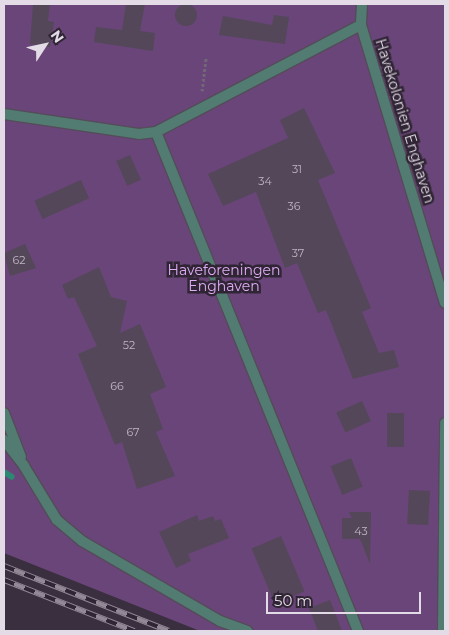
<!DOCTYPE html>
<style>
body{margin:0}
#map{position:relative;width:449px;height:635px;overflow:hidden;background:#3a2f3f;font-family:Montserrat,sans-serif}
div>[style]{position:absolute}
[style*='--x']{left:calc(var(--x)*1px);top:calc(var(--y)*1px);width:calc(var(--w)*1px);rotate:calc(var(--a)*1deg)}
.green>*{inset:0;background:#6a4579}
.stream>*{height:6px;margin:-3px;padding:0 3px;transform-origin:3px;border-radius:3px;background:#2c8773}
.building>*{inset:0;background:#544759;transform-origin:0 0}
.round{border-radius:50%}
.path>*{height:3px;margin-top:-1.5px;transform-origin:0;background:repeating-linear-gradient(90deg,#716776 0 2.5px,transparent 0 5px)}
.roads{filter:drop-shadow(1px 0 #554b5a) drop-shadow(-1px 0 #554b5a) drop-shadow(0 1px #554b5a) drop-shadow(0 -1px #554b5a)}
.lane>*{height:10px;margin:-5px;padding:0 5px;transform-origin:5px;border-radius:5px;background:#527c71}
.rail>*{height:5.5px;margin-top:-2.75px;transform-origin:0;background:repeating-linear-gradient(90deg,#302535 0 11px,#928896 0 22px);box-sizing:border-box;border-block:1px solid #928896}
span{translate:-50% -50%;white-space:nowrap;text-align:center;line-height:1.15;-webkit-text-stroke:5px #302535;paint-order:stroke}
.number-label{font-size:11px;color:#bfb6c3}
.number-label span{-webkit-text-stroke-width:0}
.street-label{font-size:14px;color:#e3dbe6}
.park-label{font-size:14px;color:#e1adf6}
.frame{position:absolute;inset:0;border:5px solid #e3dbe6;pointer-events:none}
.north{position:absolute;left:20px;top:20px;width:50px;height:50px;-webkit-text-stroke:4px #302535;paint-order:stroke;rotate:55deg;font-size:14px;font-weight:700;line-height:20px;text-align:center;color:#e3dbe6}
.north::after{content:'';display:block;margin:auto;width:18px;height:22px;background:#e3dbe6;clip-path:polygon(50% 0,100% 100%,50% 72%,0 100%)}
.scale{position:absolute;left:266px;top:592px;width:155px;height:22px;box-sizing:border-box;border:2px solid #e3dbe6;border-top:0;padding-left:6px;font-size:15px;line-height:18px;white-space:nowrap;color:#e3dbe6;-webkit-text-stroke:4px #302535;paint-order:stroke}
</style>
<div id="map">
<div class="green">
<div style="clip-path:polygon(4px 4px,445px 4px,445px 631px,200px 631px,4px 553px)"></div>
</div>
<div class="stream">
<div style="--x:4;--y:472;--w:9;--a:32"></div>
</div>
<div class="building">
<div style="clip-path:polygon(33px 4px,50px 4px,48px 21px,54px 22px,50px 47px,30px 44px)"></div>
<div style="clip-path:polygon(126px 4px,145px 4px,140px 31px,155px 33px,153px 51px,94px 42px,96px 27px,122px 30px)"></div>
<div class="round" style="left:175px;top:4px;width:22px;height:22px"></div>
<div style="clip-path:polygon(274px 15px,289px 17px,285px 44px,219px 35px,223px 16px,272px 25px)"></div>
<div style="clip-path:polygon(304px 108px,335px 173px,318px 180px,371px 308px,362px 312px,379px 353px,394px 350px,399px 367px,353px 379px,326px 310px,318px 313px,297px 263px,285px 268px,256px 192px,223px 206px,208px 174px,288px 138px,280px 120px)"></div>
<div style="left:130px;top:155px;width:27px;height:15px;rotate:66deg"></div>
<div style="left:81px;top:180px;width:20px;height:51px;rotate:66deg"></div>
<div style="clip-path:polygon(25px 244px,36px 268px,10px 276px,4px 253px)"></div>
<div style="clip-path:polygon(99px 267px,111px 297px,127px 301px,120px 333px,140px 324px,166px 387px,150px 394px,163px 429px,156px 432px,175px 476px,137px 489px,122px 442px,115px 445px,78px 354px,97px 346px,74px 297px,68px 299px,62px 285px)"></div>
<div style="left:362px;top:401px;width:22px;height:28px;rotate:66deg"></div>
<div style="left:387px;top:413px;width:17px;height:34px"></div>
<div style="left:351px;top:458px;width:31px;height:22px;rotate:68deg"></div>
<div style="left:409px;top:490px;width:21px;height:34px;rotate:3deg"></div>
<div style="clip-path:polygon(349px 512px,371px 512px,370px 564px,360px 539px,342px 539px,342px 518px,352px 518px)"></div>
<div style="clip-path:polygon(197px 515px,199px 521px,213px 516px,215px 521px,221px 519px,229px 538px,188px 554px,191px 561px,176px 568px,159px 532px)"></div>
<div style="left:281px;top:536px;width:60px;height:32px;rotate:67deg"></div>
<div style="clip-path:polygon(330px 600px,342px 631px,318px 631px,309px 608px)"></div>
</div>
<div class="path">
<div style="--x:202;--y:91;--w:34;--a:-83"></div>
</div>
<div class="roads">
<div class="lane">
<div style="--x:362;--y:4;--w:21;--a:93"></div>
<div style="--x:361;--y:25;--w:290;--a:73.2"></div>
<div style="--x:4;--y:114;--w:136;--a:8.4"></div>
<div style="--x:139;--y:134;--w:17;--a:-7"></div>
<div style="--x:156;--y:132;--w:231;--a:-27.6"></div>
<div style="--x:156;--y:132;--w:538;--a:67.96"></div>
<div style="--x:4;--y:413;--w:47;--a:68.9"></div>
<div style="--x:4;--y:440;--w:33;--a:52"></div>
<div style="--x:24;--y:466;--w:63;--a:58.6"></div>
<div style="--x:57;--y:520;--w:33;--a:40"></div>
<div style="--x:82;--y:541;--w:160;--a:30.1"></div>
<div style="--x:220;--y:621;--w:29;--a:20"></div>
<div style="--x:443;--y:631;--w:208;--a:-89.4"></div>
</div>
</div>
<div class="rail">
<div style="--x:4;--y:566;--w:177;--a:21.5"></div>
<div style="--x:4;--y:580;--w:140;--a:21.4"></div>
</div>
<div class="number-label">
<span style="left:297px;top:169px">31</span>
<span style="left:265px;top:181px">34</span>
<span style="left:294px;top:206px">36</span>
<span style="left:298px;top:253px">37</span>
<span style="left:19px;top:260px">62</span>
<span style="left:129px;top:345px">52</span>
<span style="left:117px;top:386px">66</span>
<span style="left:133px;top:432px">67</span>
<span style="left:361px;top:531px">43</span>
</div>
<div class="street-label">
<span style="left:405px;top:121px;rotate:73deg">Havekolonien Enghaven</span>
</div>
<div class="park-label">
<span style="left:224px;top:278px">Haveforeningen<br>Enghaven</span>
</div>
<div class="frame"></div>
<div class="north">N</div>
<div class="scale">50 m</div>
</div>
